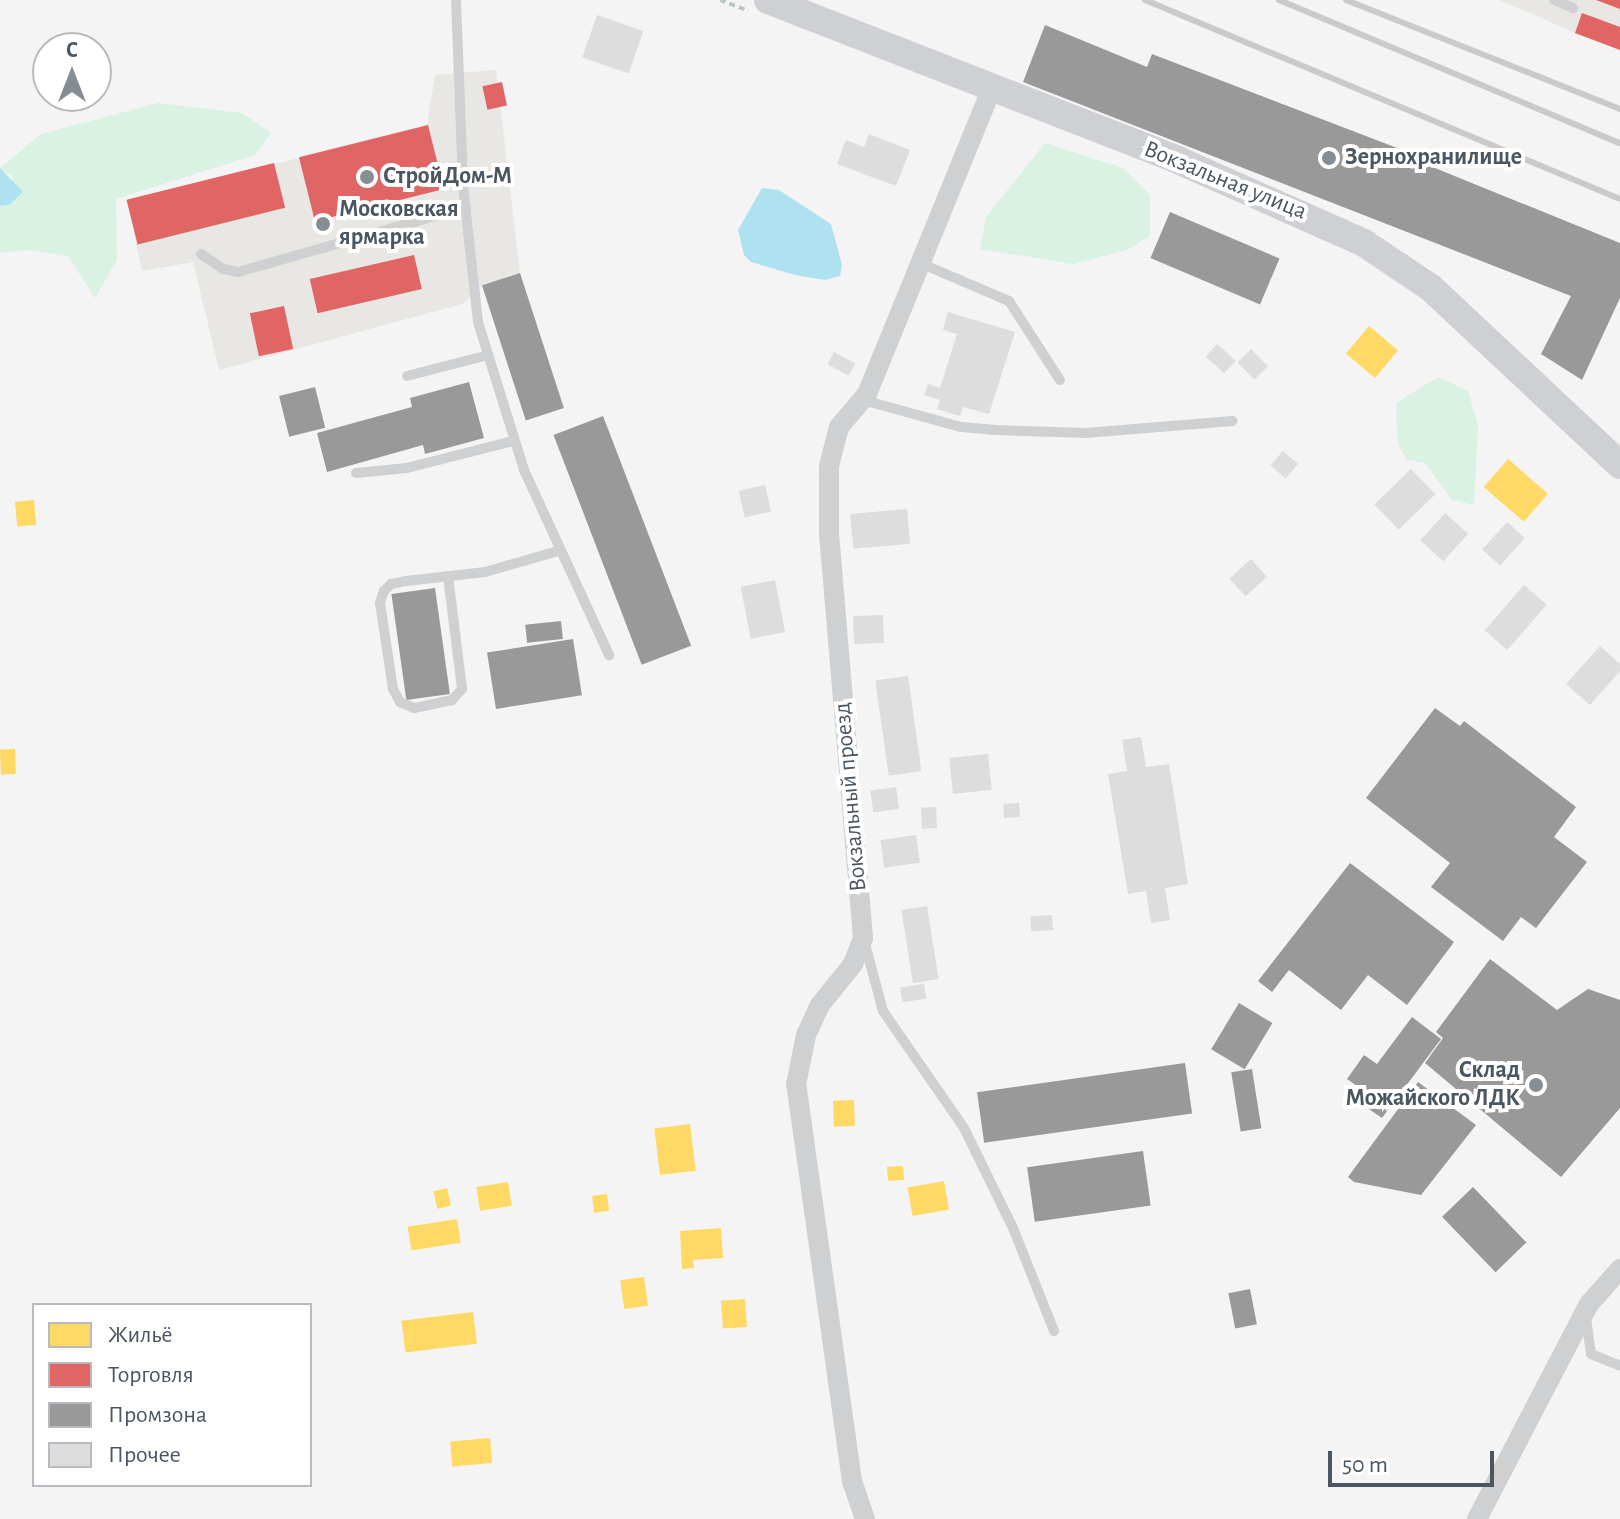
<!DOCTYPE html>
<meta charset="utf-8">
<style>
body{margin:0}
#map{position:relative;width:1620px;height:1519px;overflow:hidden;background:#f4f4f4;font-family:"Alegreya Sans",sans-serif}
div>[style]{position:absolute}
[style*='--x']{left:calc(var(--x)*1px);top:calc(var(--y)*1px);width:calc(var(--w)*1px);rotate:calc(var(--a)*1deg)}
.commercial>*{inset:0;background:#e8e7e3}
.green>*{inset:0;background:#d9f2e3}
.water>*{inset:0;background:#aee2f0}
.homes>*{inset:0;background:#ffd966;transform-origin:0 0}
.shops>*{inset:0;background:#e06666;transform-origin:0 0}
.industry>*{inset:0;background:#999;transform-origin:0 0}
.building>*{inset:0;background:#ddddde;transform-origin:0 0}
.path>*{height:4px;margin-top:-2px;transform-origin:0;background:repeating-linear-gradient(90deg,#bcc7c4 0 6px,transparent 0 10px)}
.service>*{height:10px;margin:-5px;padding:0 5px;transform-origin:5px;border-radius:5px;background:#ced0d2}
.minor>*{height:20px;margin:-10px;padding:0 10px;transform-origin:10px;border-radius:10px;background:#ced0d2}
.secondary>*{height:28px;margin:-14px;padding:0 14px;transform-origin:14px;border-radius:14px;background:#ced0d4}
.rail>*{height:6px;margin:-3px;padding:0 3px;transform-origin:3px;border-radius:3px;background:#c9cacc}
.dots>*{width:22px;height:22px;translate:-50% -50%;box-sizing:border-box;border:4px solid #fff;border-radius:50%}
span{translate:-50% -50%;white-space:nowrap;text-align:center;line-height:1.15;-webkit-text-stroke:8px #fff;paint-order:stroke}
.poi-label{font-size:24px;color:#4a5661;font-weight:700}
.left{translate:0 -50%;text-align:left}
.right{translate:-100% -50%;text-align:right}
.street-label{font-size:24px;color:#4a5661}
.legend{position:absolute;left:32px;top:1303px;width:280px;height:184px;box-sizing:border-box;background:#fff;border:2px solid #b7bbc0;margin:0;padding:10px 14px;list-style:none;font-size:24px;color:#4a5661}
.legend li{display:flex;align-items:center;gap:16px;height:40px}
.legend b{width:40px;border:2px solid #b7bbc0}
.north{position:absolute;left:32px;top:32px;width:80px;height:80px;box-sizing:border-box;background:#fff;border:2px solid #b7bbc0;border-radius:50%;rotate:0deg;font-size:22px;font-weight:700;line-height:32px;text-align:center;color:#4a5661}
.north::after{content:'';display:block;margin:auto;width:28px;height:36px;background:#868d94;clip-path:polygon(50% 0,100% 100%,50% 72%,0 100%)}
.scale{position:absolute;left:1328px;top:1451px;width:166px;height:36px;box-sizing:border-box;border:4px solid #4a5661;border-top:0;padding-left:10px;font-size:24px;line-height:28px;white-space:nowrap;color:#4a5661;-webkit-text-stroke:6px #fff;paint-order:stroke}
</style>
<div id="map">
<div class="commercial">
<div style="clip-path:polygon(1500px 0,1620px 0,1620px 50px,1575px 33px)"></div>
<div style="clip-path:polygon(496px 70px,520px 273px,482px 285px,462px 304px,219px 370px,193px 262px,142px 271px,127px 202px,427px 125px,435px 75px)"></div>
</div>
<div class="green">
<div style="clip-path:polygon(158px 103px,242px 113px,271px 133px,255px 155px,116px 199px,117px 260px,95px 298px,68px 256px,26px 250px,0 253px,0 206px,9px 205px,13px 177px,0 168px,41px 134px)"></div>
<div style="clip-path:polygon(1045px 143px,1123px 168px,1150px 195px,1150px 236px,1127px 250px,1073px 264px,980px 249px,986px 217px)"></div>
<div style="clip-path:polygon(1438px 377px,1468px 391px,1478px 425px,1474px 505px,1452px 500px,1425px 463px,1407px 460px,1398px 445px,1396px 403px)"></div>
</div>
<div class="water">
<div style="clip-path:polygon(0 168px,23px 192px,9px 205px,0 206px)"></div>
<div style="clip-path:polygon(762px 188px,779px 190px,831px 224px,842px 265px,840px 276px,825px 280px,795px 275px,751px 262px,744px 255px,738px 230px)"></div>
</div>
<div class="homes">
<div style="left:1369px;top:326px;width:38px;height:36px;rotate:40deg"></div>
<div style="left:1508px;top:459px;width:53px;height:37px;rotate:41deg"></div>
<div style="left:34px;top:500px;width:25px;height:19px;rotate:85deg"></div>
<div style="left:15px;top:749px;width:25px;height:15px;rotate:88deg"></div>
<div style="left:854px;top:1100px;width:26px;height:21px;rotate:88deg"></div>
<div style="left:690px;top:1124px;width:47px;height:36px;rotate:83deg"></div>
<div style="left:903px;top:1166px;width:14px;height:16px;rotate:86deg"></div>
<div style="left:944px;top:1181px;width:29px;height:37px;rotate:80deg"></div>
<div style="left:508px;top:1182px;width:24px;height:32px;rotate:81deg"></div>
<div style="left:447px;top:1188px;width:18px;height:14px;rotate:77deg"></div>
<div style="left:607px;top:1194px;width:17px;height:15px;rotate:83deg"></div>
<div style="left:457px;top:1219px;width:24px;height:50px;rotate:81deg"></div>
<div style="clip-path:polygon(721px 1228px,723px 1258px,693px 1260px,694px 1268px,682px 1269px,680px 1231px)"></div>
<div style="left:644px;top:1277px;width:29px;height:24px;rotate:82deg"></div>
<div style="left:745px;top:1299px;width:28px;height:24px;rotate:86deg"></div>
<div style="left:473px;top:1312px;width:32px;height:72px;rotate:83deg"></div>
<div style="left:490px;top:1438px;width:25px;height:40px;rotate:85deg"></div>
</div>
<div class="shops">
<div style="clip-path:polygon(1596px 0,1620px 0,1620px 9px)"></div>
<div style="clip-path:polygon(1582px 13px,1620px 27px,1620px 50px,1575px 33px)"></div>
<div style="left:502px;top:82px;width:24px;height:20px;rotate:78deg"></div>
<div style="left:428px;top:125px;width:66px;height:133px;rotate:76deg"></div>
<div style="left:274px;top:163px;width:46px;height:152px;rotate:76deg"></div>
<div style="left:414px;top:255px;width:35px;height:107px;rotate:77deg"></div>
<div style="left:284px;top:306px;width:44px;height:35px;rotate:78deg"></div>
</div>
<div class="industry">
<div style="clip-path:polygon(1045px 25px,1147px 67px,1152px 54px,1431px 161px,1430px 166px,1620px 243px,1620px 298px,1582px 380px,1541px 354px,1571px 296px,1023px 82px)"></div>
<div style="left:1170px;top:212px;width:119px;height:50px;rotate:23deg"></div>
<div style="left:520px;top:273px;width:142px;height:40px;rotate:72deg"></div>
<div style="clip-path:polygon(469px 382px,484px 438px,425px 454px,423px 445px,327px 472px,317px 433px,412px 407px,410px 398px)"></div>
<div style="left:315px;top:387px;width:42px;height:37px;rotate:76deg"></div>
<div style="left:603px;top:416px;width:246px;height:53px;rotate:69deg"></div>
<div style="left:435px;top:588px;width:107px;height:44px;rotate:82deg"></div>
<div style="left:561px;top:621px;width:18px;height:36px;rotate:84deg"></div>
<div style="left:573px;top:639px;width:57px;height:87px;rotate:81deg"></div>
<div style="clip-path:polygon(1435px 708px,1460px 726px,1464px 721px,1576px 807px,1554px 837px,1587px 862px,1536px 928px,1521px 917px,1503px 941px,1431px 887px,1450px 863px,1366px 798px)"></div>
<div style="clip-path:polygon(1350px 863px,1454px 942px,1407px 1005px,1368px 975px,1341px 1010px,1289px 970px,1272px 992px,1258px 981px)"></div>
<div style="clip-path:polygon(1490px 959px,1557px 1010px,1588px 989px,1620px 1000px,1620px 1108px,1561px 1177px,1425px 1063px,1443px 1038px,1436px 1032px)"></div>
<div style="left:1239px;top:1003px;width:39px;height:54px;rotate:31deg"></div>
<div style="clip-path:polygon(1412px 1017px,1441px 1039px,1382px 1118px,1353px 1098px,1360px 1088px,1347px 1079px,1364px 1055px,1377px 1064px)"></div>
<div style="left:1185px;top:1063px;width:51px;height:210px;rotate:82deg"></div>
<div style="left:1252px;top:1069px;width:60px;height:21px;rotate:81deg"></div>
<div style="clip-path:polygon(1418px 1082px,1476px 1125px,1421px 1195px,1354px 1182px,1348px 1177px)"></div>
<div style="left:1143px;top:1151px;width:55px;height:117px;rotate:82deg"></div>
<div style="left:1473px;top:1187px;width:77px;height:43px;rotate:46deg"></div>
<div style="left:1250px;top:1289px;width:36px;height:22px;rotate:79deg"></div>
</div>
<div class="building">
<div style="left:597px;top:15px;width:49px;height:45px;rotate:19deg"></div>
<div style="clip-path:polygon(869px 134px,910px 150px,896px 186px,837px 164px,846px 140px,864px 147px)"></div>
<div style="clip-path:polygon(948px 312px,1015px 332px,989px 414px,963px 407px,960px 416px,937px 409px,940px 400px,924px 395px,928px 384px,940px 388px,957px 334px,943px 330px)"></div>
<div style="left:1217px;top:344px;width:25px;height:17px;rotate:42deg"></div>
<div style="left:1251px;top:349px;width:24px;height:19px;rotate:45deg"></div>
<div style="left:834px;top:352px;width:24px;height:14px;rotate:28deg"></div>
<div style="left:1283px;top:451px;width:20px;height:19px;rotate:41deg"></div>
<div style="left:1411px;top:469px;width:35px;height:51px;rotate:46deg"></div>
<div style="left:765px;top:485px;width:27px;height:27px;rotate:77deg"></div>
<div style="left:907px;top:509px;width:35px;height:57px;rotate:85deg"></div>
<div style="left:1445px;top:513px;width:31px;height:37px;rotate:42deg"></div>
<div style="left:1507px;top:522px;width:24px;height:37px;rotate:42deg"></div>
<div style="left:1251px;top:559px;width:24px;height:29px;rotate:48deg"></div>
<div style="left:775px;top:580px;width:53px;height:35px;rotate:79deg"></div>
<div style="left:1524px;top:585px;width:30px;height:60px;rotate:41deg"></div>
<div style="left:883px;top:615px;width:28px;height:30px;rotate:88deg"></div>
<div style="clip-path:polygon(1600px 646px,1620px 664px,1620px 671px,1590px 705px,1566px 684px)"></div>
<div style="left:908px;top:676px;width:96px;height:33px;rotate:82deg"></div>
<div style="clip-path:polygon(1141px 737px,1146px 767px,1169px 764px,1188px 884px,1165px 888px,1170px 920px,1151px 923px,1146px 891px,1128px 894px,1108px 774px,1127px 771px,1122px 740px)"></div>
<div style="left:988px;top:754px;width:36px;height:39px;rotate:84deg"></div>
<div style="left:896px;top:787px;width:22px;height:26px;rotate:82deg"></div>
<div style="left:1019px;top:803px;width:14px;height:16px;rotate:86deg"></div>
<div style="left:936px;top:807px;width:21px;height:15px;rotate:87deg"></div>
<div style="left:916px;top:835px;width:28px;height:36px;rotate:82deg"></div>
<div style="left:927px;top:906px;width:74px;height:26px;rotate:81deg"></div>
<div style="left:1052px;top:915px;width:15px;height:22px;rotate:86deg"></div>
<div style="left:924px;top:984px;width:15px;height:24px;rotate:82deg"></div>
</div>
<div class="path">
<div style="--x:720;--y:0;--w:30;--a:21"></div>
</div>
<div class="service">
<div style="--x:456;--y:0;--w:186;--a:87.8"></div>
<div style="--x:463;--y:186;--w:137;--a:83.7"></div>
<div style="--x:478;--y:322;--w:155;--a:72.7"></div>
<div style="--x:524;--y:470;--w:204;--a:65.3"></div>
<div style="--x:1554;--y:0;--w:21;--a:23"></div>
<div style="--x:201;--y:254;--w:27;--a:34"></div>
<div style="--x:223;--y:269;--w:15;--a:11"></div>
<div style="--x:238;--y:272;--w:237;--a:-15.9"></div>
<div style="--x:920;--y:263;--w:97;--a:23.1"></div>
<div style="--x:1009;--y:301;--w:94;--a:57.2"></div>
<div style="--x:407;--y:376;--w:84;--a:-14.5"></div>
<div style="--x:863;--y:400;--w:102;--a:15.4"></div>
<div style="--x:961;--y:427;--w:35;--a:5"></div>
<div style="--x:996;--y:430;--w:90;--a:1.9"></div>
<div style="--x:1086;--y:433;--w:147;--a:-4.7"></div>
<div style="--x:356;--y:473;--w:51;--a:-5.6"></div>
<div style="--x:407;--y:468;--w:109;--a:-14.3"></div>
<div style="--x:448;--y:576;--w:114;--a:82.9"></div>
<div style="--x:462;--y:689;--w:15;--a:132"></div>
<div style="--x:452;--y:700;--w:39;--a:168"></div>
<div style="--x:414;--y:708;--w:15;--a:-157"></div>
<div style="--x:400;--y:702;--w:15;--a:-118"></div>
<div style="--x:393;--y:689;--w:87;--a:-98.6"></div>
<div style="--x:380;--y:603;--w:13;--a:-72"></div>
<div style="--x:384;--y:591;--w:10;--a:-45"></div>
<div style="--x:391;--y:584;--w:15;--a:-11"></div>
<div style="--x:406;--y:581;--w:80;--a:-6.5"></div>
<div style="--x:485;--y:572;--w:79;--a:-16.1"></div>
<div style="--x:865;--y:944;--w:69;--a:75"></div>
<div style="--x:883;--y:1011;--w:142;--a:55.3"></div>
<div style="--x:964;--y:1128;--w:111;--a:63.9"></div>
<div style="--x:1013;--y:1228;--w:111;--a:68.3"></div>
<div style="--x:1586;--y:1318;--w:36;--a:82"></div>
<div style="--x:1591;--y:1354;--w:31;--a:22"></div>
</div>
<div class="minor">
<div style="--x:865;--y:1519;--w:40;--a:-108.9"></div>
<div style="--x:852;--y:1481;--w:400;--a:-98"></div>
<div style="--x:796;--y:1085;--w:51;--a:-78.7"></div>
<div style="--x:806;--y:1035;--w:33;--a:-65"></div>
<div style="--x:820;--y:1005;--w:53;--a:-51.2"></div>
<div style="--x:853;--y:964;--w:28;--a:-69"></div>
<div style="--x:863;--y:938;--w:405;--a:-94.8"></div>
<div style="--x:829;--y:534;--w:68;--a:-90"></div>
<div style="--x:829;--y:466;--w:40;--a:-75.6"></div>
<div style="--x:839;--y:427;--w:43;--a:-49.7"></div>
<div style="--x:867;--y:394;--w:331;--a:-67.8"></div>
<div style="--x:1477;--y:1519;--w:242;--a:-62.5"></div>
<div style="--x:1589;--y:1304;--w:47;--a:-48.5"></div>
</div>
<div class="secondary">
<div style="--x:768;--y:0;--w:442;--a:21.3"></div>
<div style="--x:1180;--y:161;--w:201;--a:24"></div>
<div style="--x:1364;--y:243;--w:81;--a:33.9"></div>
<div style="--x:1431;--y:288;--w:259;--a:43.1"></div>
</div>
<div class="rail">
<div style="--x:1145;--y:0;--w:515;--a:22.73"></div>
<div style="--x:1279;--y:0;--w:370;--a:22.8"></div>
<div style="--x:1346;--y:0;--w:295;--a:21.7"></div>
</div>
<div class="dots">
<div style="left:1329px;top:158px;background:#868d94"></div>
<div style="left:367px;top:177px;background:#868d94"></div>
<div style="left:323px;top:224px;background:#868d94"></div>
<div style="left:1536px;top:1085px;background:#868d94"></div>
</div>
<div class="poi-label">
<span class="left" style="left:1345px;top:158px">Зернохранилище</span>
<span class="left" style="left:383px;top:177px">СтройДом-М</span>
<span class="left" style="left:339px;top:224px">Московская<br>ярмарка</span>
<span class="right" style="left:1520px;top:1085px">Склад<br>Можайского ЛДК</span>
</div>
<div class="street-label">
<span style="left:1225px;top:181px;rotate:22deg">Вокзальная улица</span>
<span style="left:851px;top:797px;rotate:-95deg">Вокзальный проезд</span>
</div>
<ul class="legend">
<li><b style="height:22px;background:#ffd966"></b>Жильё</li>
<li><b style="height:22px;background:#e06666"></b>Торговля</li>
<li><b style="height:22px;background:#999"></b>Промзона</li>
<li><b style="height:22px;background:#ddddde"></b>Прочее</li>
</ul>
<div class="north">С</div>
<div class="scale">50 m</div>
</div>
